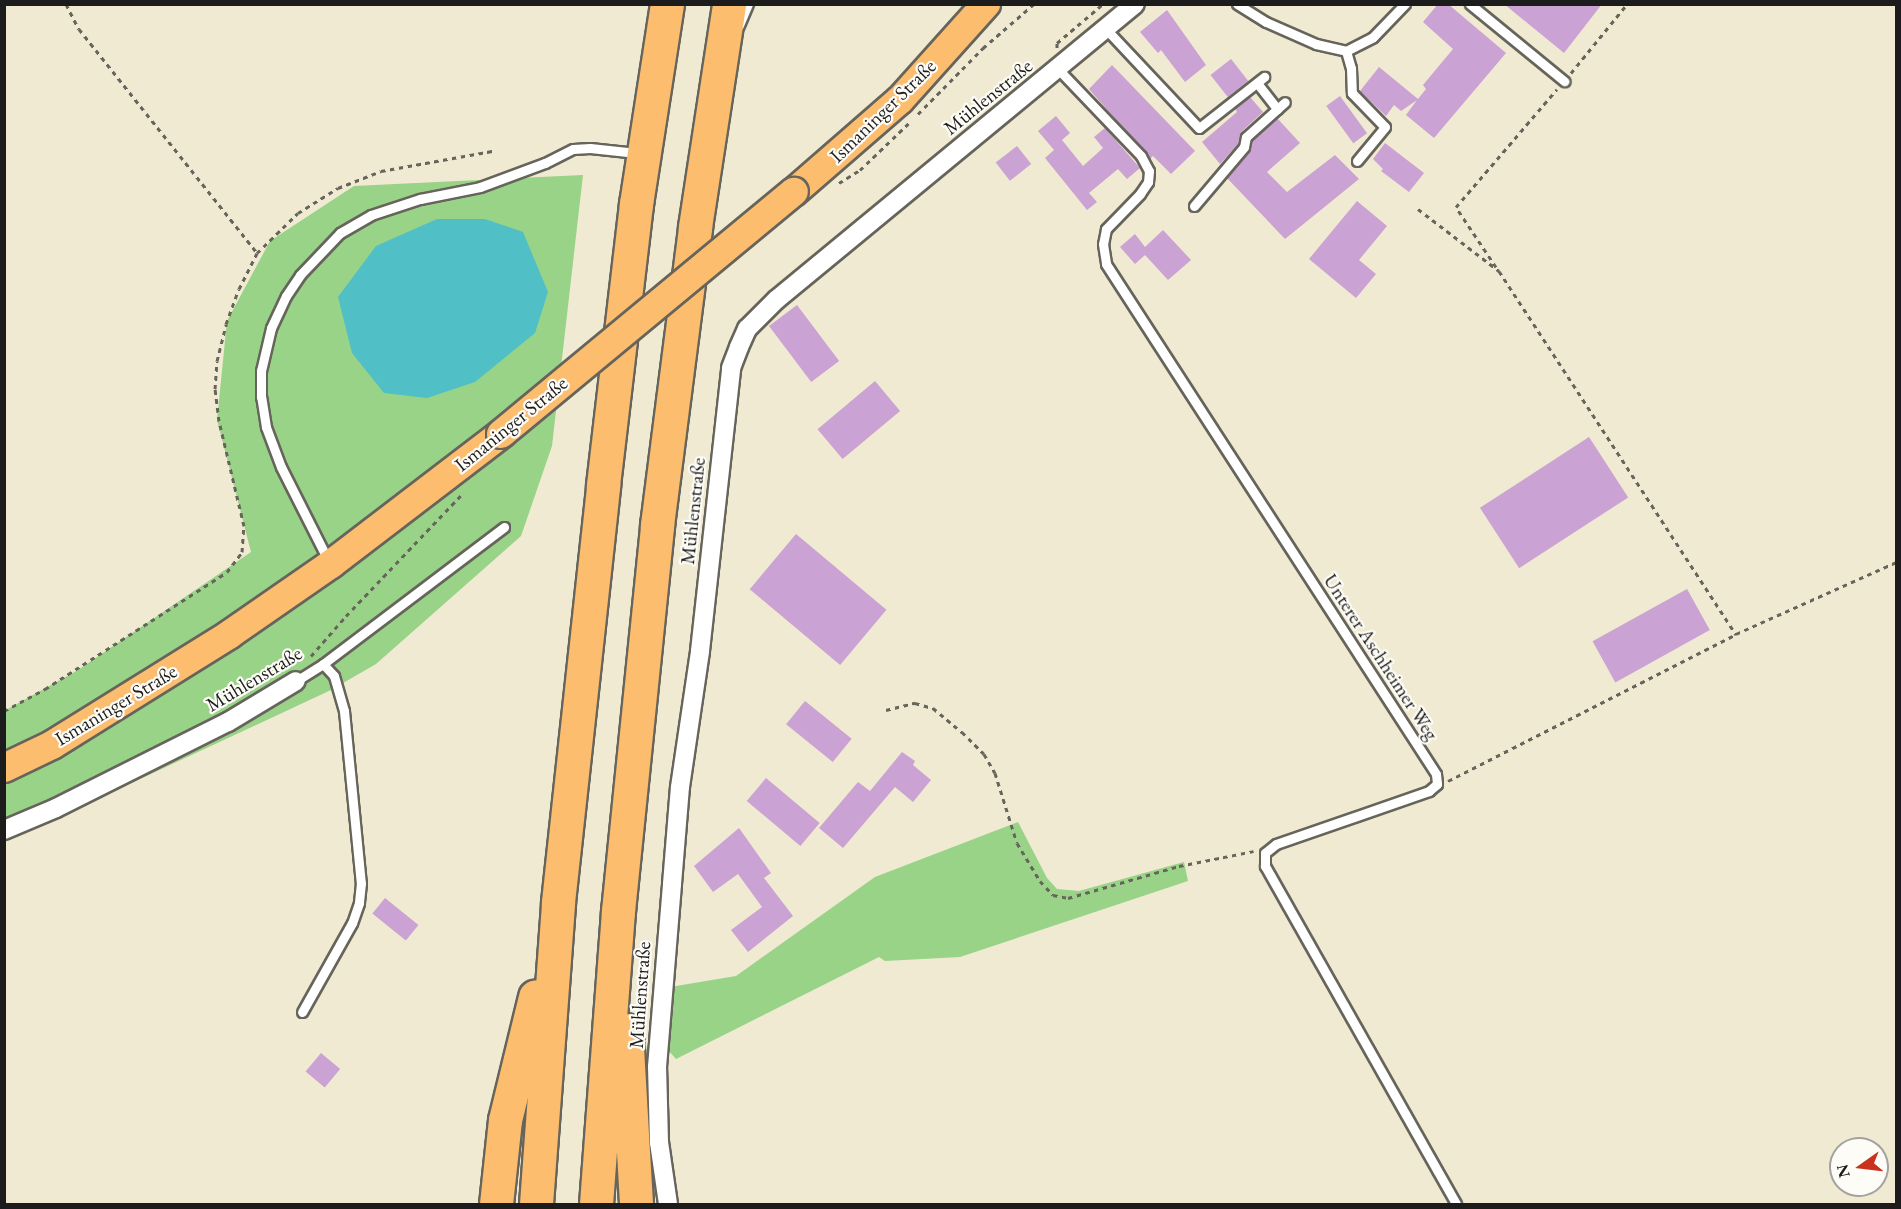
<!DOCTYPE html>
<meta charset="utf-8">
<style>
body{margin:0}
#map{position:relative;width:1901px;height:1209px;overflow:hidden;background:#efead1;font-family:"EB Garamond",serif}
div>[style]{position:absolute}
[style*='--x']{left:calc(var(--x)*1px);top:calc(var(--y)*1px);width:calc(var(--w)*1px);rotate:calc(var(--a)*1deg)}
.green>*{inset:0;background:#98d387}
.water>*{inset:0;background:#50bfc6}
.building>*{inset:0;background:#caa2d3;transform-origin:0 0}
.path>*{height:3px;margin-top:-1.5px;transform-origin:0;background:repeating-linear-gradient(90deg,#66645b 0 4.5px,transparent 0 9px)}
.roads{filter:drop-shadow(2px 0 #66645b) drop-shadow(-2px 0 #66645b) drop-shadow(0 2px #66645b) drop-shadow(0 -2px #66645b)}
.lane>*{height:9px;margin:-4.5px;padding:0 4.5px;transform-origin:4.5px;border-radius:4.5px;background:#fff}
.street>*{height:18px;margin:-9px;padding:0 9px;transform-origin:9px;border-radius:9px;background:#fff}
.primary>*{height:28px;margin:-14px;padding:0 14px;transform-origin:14px;border-radius:14px;background:#fcbd6f}
.highway>*{height:33px;margin:-16.5px;padding:0 16.5px;transform-origin:16.5px;border-radius:16.5px;background:#fcbd6f}
.bridges{filter:drop-shadow(2px 0 #66645b) drop-shadow(-2px 0 #66645b) drop-shadow(0 2px #66645b) drop-shadow(0 -2px #66645b)}
.primary-bridge>*{height:28px;margin:-14px;padding:0 14px;transform-origin:14px;border-radius:14px;background:#fcbd6f}
span{translate:-50% -50%;white-space:nowrap;text-align:center;line-height:1.15;-webkit-text-stroke:4.5px #fdfcf7;paint-order:stroke}
.street-label{font-size:20px;color:#1c1c1c}
.frame{position:absolute;inset:0;border:6px solid #1c1c1c;pointer-events:none}
.north{position:absolute;left:1829px;top:1137px;width:60px;height:60px;box-sizing:border-box;background:#fdfcf7;border:2px solid #a3a29f;border-radius:50%;rotate:256deg;font-size:16px;font-weight:700;line-height:24px;text-align:center;color:#1c1c1c}
.north::after{content:'';display:block;margin:auto;width:21px;height:27px;background:#c8321e;clip-path:polygon(50% 0,100% 100%,50% 72%,0 100%)}
</style>
<div id="map">
<div class="green">
<div style="clip-path:polygon(583px 175px,552px 446px,521px 536px,376px 664px,331px 690px,5px 842px,4px 711px,78px 670px,251px 552px,217px 420px,227px 321px,270px 241px,354px 186px)"></div>
<div style="clip-path:polygon(1018px 822px,1047px 878px,1057px 889px,1079px 891px,1184px 862px,1188px 881px,960px 957px,885px 961px,879px 957px,676px 1059px,669px 1051px,670px 987px,736px 976px,875px 877px)"></div>
</div>
<div class="water">
<div style="clip-path:polygon(437px 219px,485px 219px,523px 232px,548px 292px,535px 333px,475px 382px,427px 398px,384px 393px,352px 353px,338px 297px,376px 246px)"></div>
</div>
<div class="building">
<div style="clip-path:polygon(1438px 4px,1448px 4px,1506px 53px,1434px 138px,1406px 115px,1417px 100px,1401px 111px,1394px 105px,1386px 116px,1360px 91px,1379px 67px,1418px 99px,1426px 89px,1423px 85px,1453px 49px,1423px 22px)"></div>
<div style="clip-path:polygon(1504px 4px,1602px 4px,1564px 53px)"></div>
<div style="clip-path:polygon(1167px 10px,1206px 65px,1185px 82px,1161px 50px,1158px 53px,1140px 32px)"></div>
<div style="left:1231px;top:59px;width:28px;height:26px;rotate:52deg"></div>
<div style="clip-path:polygon(1112px 65px,1195px 151px,1171px 174px,1153px 156px,1150px 159px,1089px 89px)"></div>
<div style="left:1340px;top:96px;width:46px;height:17px;rotate:54deg"></div>
<div style="clip-path:polygon(1250px 97px,1263px 112px,1241px 132px,1238px 144px,1220px 164px,1202px 142px,1237px 112px,1235px 108px)"></div>
<div style="clip-path:polygon(1056px 116px,1070px 133px,1062px 140px,1083px 166px,1103px 148px,1094px 137px,1105px 128px,1140px 168px,1127px 179px,1118px 169px,1089px 193px,1097px 202px,1087px 210px,1045px 158px,1054px 150px,1038px 131px)"></div>
<div style="clip-path:polygon(1277px 118px,1300px 143px,1267px 172px,1287px 192px,1335px 155px,1359px 179px,1285px 239px,1227px 178px,1249px 151px,1252px 141px)"></div>
<div style="clip-path:polygon(1385px 143px,1424px 173px,1409px 192px,1381px 171px,1383px 169px,1373px 159px)"></div>
<div style="left:1017px;top:146px;width:23px;height:27px;rotate:52deg"></div>
<div style="clip-path:polygon(1357px 201px,1387px 226px,1359px 260px,1376px 274px,1356px 298px,1309px 259px)"></div>
<div style="clip-path:polygon(1163px 230px,1191px 260px,1168px 280px,1145px 255px,1135px 264px,1120px 247px,1135px 234px,1145px 247px)"></div>
<div style="left:797px;top:305px;width:70px;height:35px;rotate:53deg"></div>
<div style="left:875px;top:381px;width:39px;height:75px;rotate:50deg"></div>
<div style="left:1589px;top:437px;width:72px;height:130px;rotate:57deg"></div>
<div style="left:796px;top:534px;width:118px;height:72px;rotate:40deg"></div>
<div style="left:1687px;top:589px;width:47px;height:108px;rotate:61deg"></div>
<div style="left:805px;top:701px;width:60px;height:30px;rotate:39deg"></div>
<div style="clip-path:polygon(902px 752px,915px 761px,913px 765px,931px 780px,913px 802px,895px 787px,843px 848px,819px 828px,858px 782px,870px 791px)"></div>
<div style="left:766px;top:778px;width:70px;height:30px;rotate:40deg"></div>
<div style="clip-path:polygon(739px 828px,771px 873px,764px 878px,793px 916px,748px 952px,731px 930px,762px 907px,738px 874px,713px 892px,694px 866px)"></div>
<div style="left:385px;top:898px;width:43px;height:20px;rotate:39deg"></div>
<div style="left:321px;top:1053px;width:25px;height:24px;rotate:40deg"></div>
</div>
<div class="path">
<div style="--x:66;--y:4;--w:28;--a:63"></div>
<div style="--x:79;--y:29;--w:286;--a:51.5"></div>
<div style="--x:1057;--y:48;--w:5;--a:-90"></div>
<div style="--x:1057;--y:43;--w:60;--a:-40.3"></div>
<div style="--x:1571;--y:73;--w:89;--a:-50.9"></div>
<div style="--x:918;--y:114;--w:93;--a:-45.4"></div>
<div style="--x:983;--y:48;--w:67;--a:-40.8"></div>
<div style="--x:839;--y:183;--w:25;--a:-32"></div>
<div style="--x:860;--y:170;--w:68;--a:-43.8"></div>
<div style="--x:1418;--y:209;--w:102;--a:37.4"></div>
<div style="--x:1499;--y:271;--w:434;--a:56.9"></div>
<div style="--x:1496;--y:267;--w:72;--a:-123.7"></div>
<div style="--x:1456;--y:207;--w:155;--a:-49.4"></div>
<div style="--x:311;--y:656;--w:53;--a:-48.8"></div>
<div style="--x:346;--y:616;--w:171;--a:-46.4"></div>
<div style="--x:886;--y:710;--w:30;--a:-14"></div>
<div style="--x:915;--y:703;--w:19;--a:16"></div>
<div style="--x:933;--y:708;--w:38;--a:40"></div>
<div style="--x:962;--y:732;--w:31;--a:45"></div>
<div style="--x:984;--y:754;--w:22;--a:60"></div>
<div style="--x:995;--y:773;--w:73;--a:72.6"></div>
<div style="--x:1017;--y:843;--w:44;--a:58.8"></div>
<div style="--x:1040;--y:881;--w:19;--a:47"></div>
<div style="--x:1053;--y:895;--w:15;--a:11"></div>
<div style="--x:1068;--y:898;--w:116;--a:-16.1"></div>
<div style="--x:1179;--y:866;--w:76;--a:-11.3"></div>
<div style="--x:4;--y:711;--w:47;--a:-28.2"></div>
<div style="--x:45;--y:689;--w:216;--a:-32.7"></div>
<div style="--x:227;--y:572;--w:25;--a:-53"></div>
<div style="--x:242;--y:552;--w:26;--a:-86"></div>
<div style="--x:244;--y:526;--w:108;--a:-103.4"></div>
<div style="--x:219;--y:421;--w:32;--a:-97"></div>
<div style="--x:215;--y:389;--w:28;--a:-86"></div>
<div style="--x:217;--y:361;--w:38;--a:-76"></div>
<div style="--x:226;--y:324;--w:37;--a:-70"></div>
<div style="--x:239;--y:289;--w:40;--a:-63.4"></div>
<div style="--x:257;--y:253;--w:57;--a:-44.3"></div>
<div style="--x:298;--y:213;--w:47;--a:-32"></div>
<div style="--x:338;--y:188;--w:46;--a:-21.6"></div>
<div style="--x:381;--y:171;--w:113;--a:-10.2"></div>
<div style="--x:1448;--y:781;--w:323;--a:-27"></div>
<div style="--x:1736;--y:634;--w:175;--a:-24.2"></div>
</div>
<div class="roads">
<div class="lane">
<div style="--x:1237;--y:4;--w:34;--a:32"></div>
<div style="--x:1266;--y:22;--w:55;--a:23.7"></div>
<div style="--x:1316;--y:44;--w:31;--a:13"></div>
<div style="--x:1346;--y:51;--w:30;--a:-27"></div>
<div style="--x:1373;--y:37;--w:46;--a:-45.9"></div>
<div style="--x:1470;--y:4;--w:122;--a:39.3"></div>
<div style="--x:739;--y:25;--w:23;--a:-67"></div>
<div style="--x:1105;--y:28;--w:137;--a:46.8"></div>
<div style="--x:1199;--y:128;--w:83;--a:-38.1"></div>
<div style="--x:1346;--y:51;--w:18;--a:74"></div>
<div style="--x:1351;--y:68;--w:25;--a:88"></div>
<div style="--x:1352;--y:93;--w:47;--a:45.9"></div>
<div style="--x:1385;--y:127;--w:44;--a:129.5"></div>
<div style="--x:1058;--y:69;--w:120;--a:46.3"></div>
<div style="--x:1141;--y:156;--w:17;--a:62"></div>
<div style="--x:1149;--y:171;--w:11;--a:95"></div>
<div style="--x:1148;--y:182;--w:14;--a:124"></div>
<div style="--x:1140;--y:194;--w:49;--a:134.2"></div>
<div style="--x:1106;--y:229;--w:15;--a:101"></div>
<div style="--x:1103;--y:244;--w:20;--a:81"></div>
<div style="--x:1106;--y:264;--w:607;--a:57.09"></div>
<div style="--x:1436;--y:774;--w:10;--a:84"></div>
<div style="--x:1437;--y:784;--w:11;--a:139"></div>
<div style="--x:1429;--y:791;--w:162;--a:160.9"></div>
<div style="--x:1276;--y:844;--w:14;--a:141"></div>
<div style="--x:1265;--y:853;--w:13;--a:90"></div>
<div style="--x:1265;--y:866;--w:388;--a:60.5"></div>
<div style="--x:1257;--y:83;--w:33;--a:52"></div>
<div style="--x:1194;--y:206;--w:77;--a:-49.7"></div>
<div style="--x:1244;--y:147;--w:10;--a:-79"></div>
<div style="--x:1246;--y:137;--w:52;--a:-41.9"></div>
<div style="--x:329;--y:562;--w:106;--a:-116.8"></div>
<div style="--x:281;--y:467;--w:43;--a:-110.6"></div>
<div style="--x:266;--y:427;--w:30;--a:-99"></div>
<div style="--x:261;--y:397;--w:26;--a:-90"></div>
<div style="--x:261;--y:371;--w:44;--a:-76.9"></div>
<div style="--x:271;--y:328;--w:35;--a:-65"></div>
<div style="--x:286;--y:296;--w:25;--a:-56"></div>
<div style="--x:300;--y:275;--w:58;--a:-46.4"></div>
<div style="--x:340;--y:233;--w:36;--a:-30"></div>
<div style="--x:371;--y:215;--w:52;--a:-18.1"></div>
<div style="--x:420;--y:199;--w:61;--a:-11.3"></div>
<div style="--x:480;--y:187;--w:69;--a:-20.3"></div>
<div style="--x:545;--y:163;--w:31;--a:-27"></div>
<div style="--x:573;--y:149;--w:17;--a:-3"></div>
<div style="--x:590;--y:148;--w:47;--a:6.1"></div>
<div style="--x:323;--y:664;--w:227;--a:-37.1"></div>
<div style="--x:296;--y:681;--w:32;--a:-32"></div>
<div style="--x:323;--y:664;--w:16;--a:47"></div>
<div style="--x:334;--y:676;--w:36;--a:74"></div>
<div style="--x:344;--y:711;--w:173;--a:84.4"></div>
<div style="--x:361;--y:883;--w:20;--a:96"></div>
<div style="--x:359;--y:903;--w:21;--a:109"></div>
<div style="--x:352;--y:923;--w:102;--a:119.3"></div>
</div>
<div class="street">
<div style="--x:4;--y:830;--w:56;--a:-22.9"></div>
<div style="--x:56;--y:808;--w:192;--a:-26.6"></div>
<div style="--x:228;--y:722;--w:79;--a:-31.1"></div>
<div style="--x:668;--y:1204;--w:63;--a:-98.3"></div>
<div style="--x:659;--y:1142;--w:75;--a:-91.5"></div>
<div style="--x:657;--y:1067;--w:184;--a:-85.3"></div>
<div style="--x:672;--y:884;--w:97;--a:-85.3"></div>
<div style="--x:680;--y:787;--w:137;--a:-81.6"></div>
<div style="--x:700;--y:651;--w:285;--a:-83.7"></div>
<div style="--x:731;--y:368;--w:22;--a:-69"></div>
<div style="--x:739;--y:347;--w:20;--a:-66"></div>
<div style="--x:747;--y:329;--w:41;--a:-45"></div>
<div style="--x:776;--y:300;--w:465;--a:-39.5"></div>
</div>
<div class="primary">
<div style="--x:794;--y:192;--w:140;--a:-41"></div>
<div style="--x:900;--y:100;--w:129;--a:-48.1"></div>
<div style="--x:4;--y:768;--w:53;--a:-25.6"></div>
<div style="--x:52;--y:745;--w:210;--a:-31.9"></div>
<div style="--x:230;--y:634;--w:123;--a:-34.7"></div>
<div style="--x:331;--y:564;--w:214;--a:-37.4"></div>
</div>
<div class="highway">
<div style="--x:626;--y:1030;--w:174;--a:86.7"></div>
<div style="--x:496;--y:1204;--w:84;--a:-83.9"></div>
<div style="--x:505;--y:1120;--w:127;--a:-76.3"></div>
<div style="--x:536;--y:1204;--w:303;--a:-85.8"></div>
<div style="--x:558;--y:902;--w:419;--a:-83.8"></div>
<div style="--x:603;--y:485;--w:283;--a:-83.3"></div>
<div style="--x:636;--y:204;--w:202;--a:-81.2"></div>
<div style="--x:596;--y:1204;--w:294;--a:-85.7"></div>
<div style="--x:618;--y:911;--w:388;--a:-84.2"></div>
<div style="--x:657;--y:525;--w:300;--a:-82.7"></div>
<div style="--x:695;--y:227;--w:226;--a:-81.3"></div>
</div>
</div>
<div class="bridges">
<div class="primary-bridge">
<div style="--x:501;--y:434;--w:380;--a:-39.6"></div>
</div>
</div>
<div class="street-label">
<span style="left:988px;top:97px;rotate:-39deg">Mühlenstraße</span>
<span style="left:883px;top:111px;rotate:-44deg">Ismaninger Straße</span>
<span style="left:511px;top:424px;rotate:-39deg">Ismaninger Straße</span>
<span style="left:693px;top:511px;rotate:-84deg">Mühlenstraße</span>
<span style="left:1381px;top:657px;rotate:57deg">Unterer Aschheimer Weg</span>
<span style="left:254px;top:679px;rotate:-31deg">Mühlenstraße</span>
<span style="left:116px;top:705px;rotate:-31deg">Ismaninger Straße</span>
<span style="left:640px;top:995px;rotate:-86deg">Mühlenstraße</span>
</div>
<div class="frame"></div>
<div class="north">N</div>
</div>
